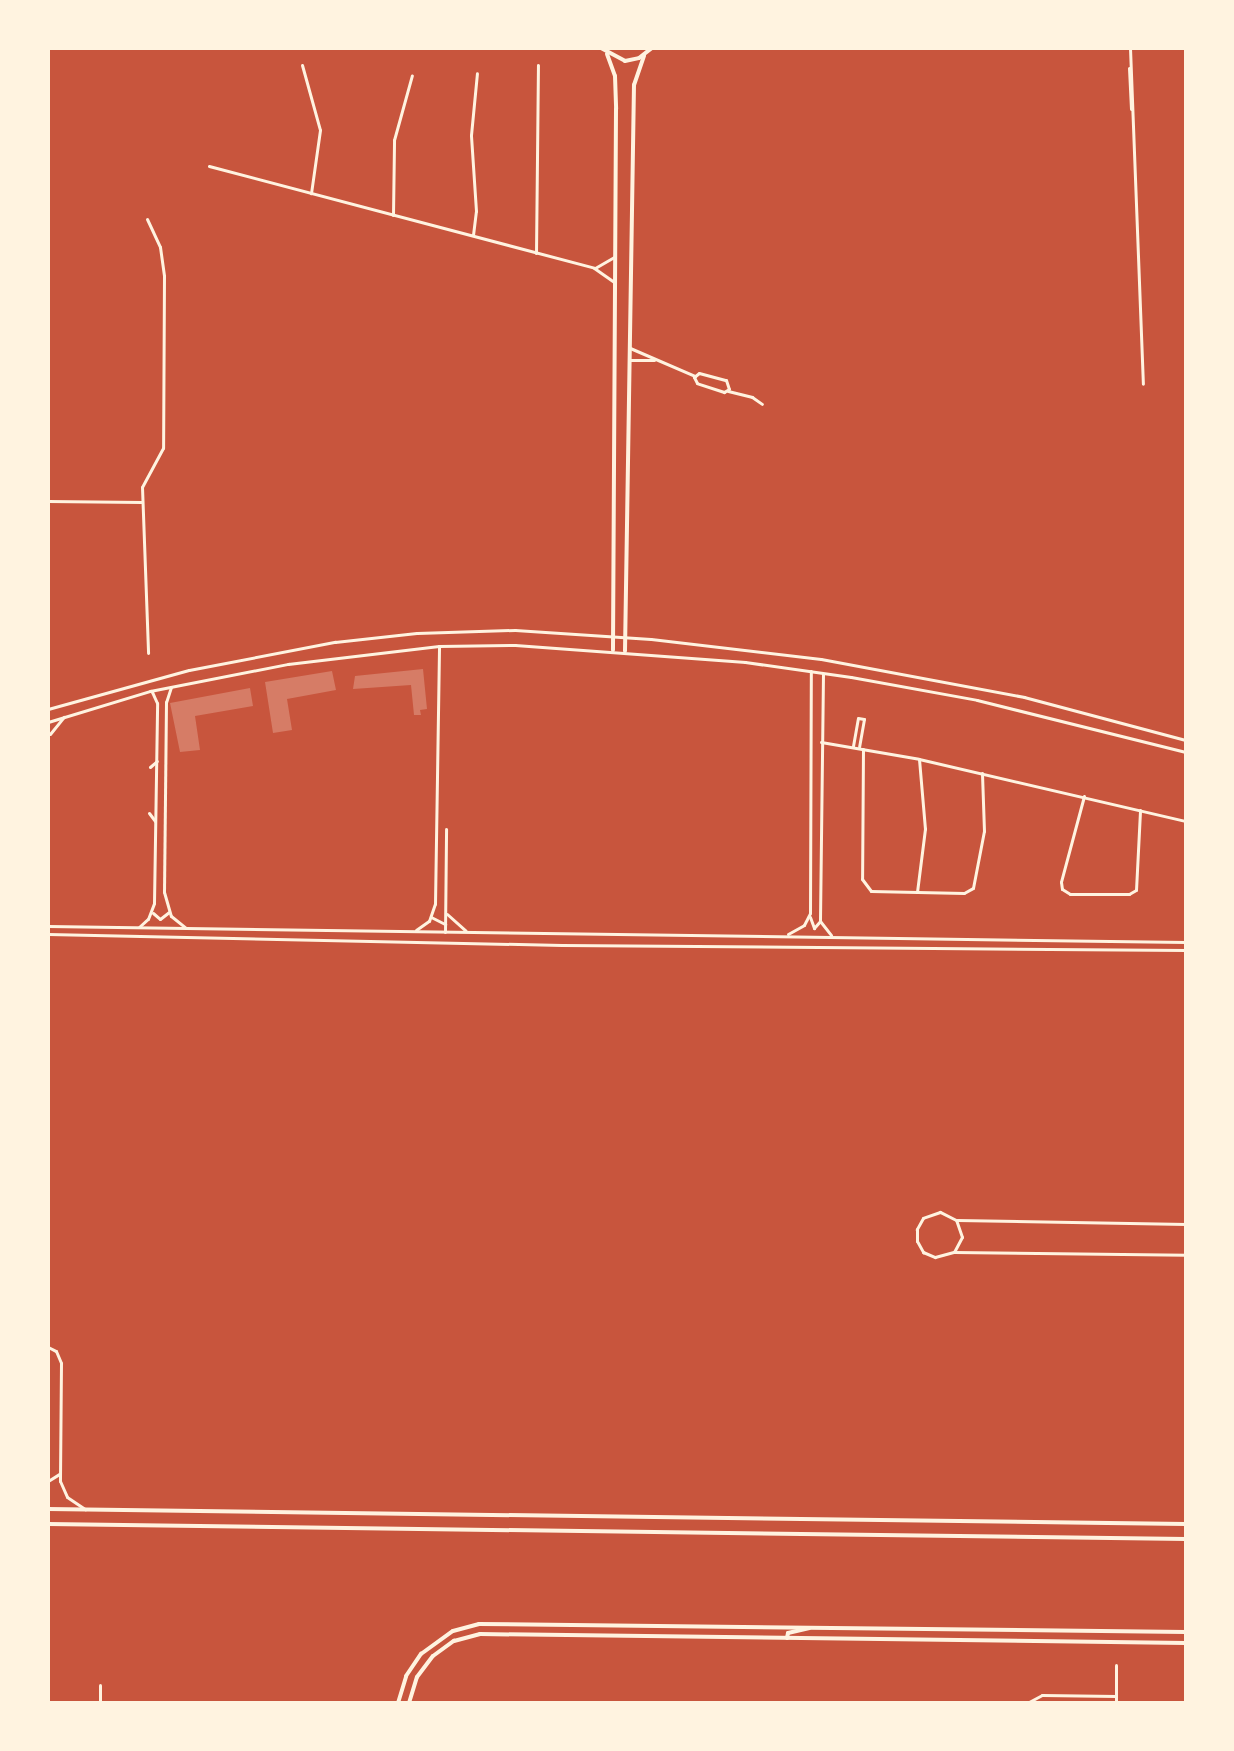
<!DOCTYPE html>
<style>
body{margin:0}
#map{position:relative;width:1234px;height:1751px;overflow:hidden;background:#c8553d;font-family:Poppins,sans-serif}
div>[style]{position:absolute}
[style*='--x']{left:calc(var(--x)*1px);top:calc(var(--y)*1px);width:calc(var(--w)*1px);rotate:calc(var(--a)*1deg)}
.building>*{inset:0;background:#d67c66}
.minor>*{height:3px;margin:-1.5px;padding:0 1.5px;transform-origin:1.5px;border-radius:1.5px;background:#fff3e0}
.tertiary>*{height:4px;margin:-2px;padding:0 2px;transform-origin:2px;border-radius:2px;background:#fff3e0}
span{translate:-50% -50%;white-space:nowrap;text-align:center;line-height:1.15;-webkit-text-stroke:5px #fff3e0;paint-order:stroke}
.frame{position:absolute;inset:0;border:50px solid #fff3e0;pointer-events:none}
</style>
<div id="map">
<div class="building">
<div style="clip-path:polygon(423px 669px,427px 709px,420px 710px,421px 715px,414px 715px,411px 685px,353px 689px,355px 676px)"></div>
<div style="clip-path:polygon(332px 671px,336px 690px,287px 699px,292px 730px,273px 733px,265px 682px)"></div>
<div style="clip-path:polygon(250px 688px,253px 706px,195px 716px,200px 750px,180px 752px,170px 703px)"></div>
</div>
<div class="minor">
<div style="--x:1130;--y:48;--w:336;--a:87.8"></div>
<div style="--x:302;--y:65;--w:67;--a:74.5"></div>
<div style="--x:320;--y:130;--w:64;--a:98.1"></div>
<div style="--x:1129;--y:68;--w:41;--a:87.2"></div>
<div style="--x:209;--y:166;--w:398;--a:14.8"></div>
<div style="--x:594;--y:268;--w:24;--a:35"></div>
<div style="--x:393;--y:215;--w:75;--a:-89.2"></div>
<div style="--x:394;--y:140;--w:67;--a:-74.5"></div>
<div style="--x:147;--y:219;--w:31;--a:65"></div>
<div style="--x:160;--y:247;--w:29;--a:82"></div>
<div style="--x:164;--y:276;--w:172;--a:90.3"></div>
<div style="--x:163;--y:448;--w:44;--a:118.3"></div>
<div style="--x:142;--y:487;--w:166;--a:87.9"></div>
<div style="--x:473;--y:235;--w:24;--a:-83"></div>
<div style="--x:476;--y:211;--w:76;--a:-93.8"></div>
<div style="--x:471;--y:135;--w:62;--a:-84.5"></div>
<div style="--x:536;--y:253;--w:188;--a:-89.4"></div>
<div style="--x:595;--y:268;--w:22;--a:-30"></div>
<div style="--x:630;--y:348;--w:71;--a:23.3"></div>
<div style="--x:630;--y:360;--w:24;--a:0"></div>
<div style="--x:699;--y:373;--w:28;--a:15"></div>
<div style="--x:726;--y:380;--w:9;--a:72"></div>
<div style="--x:729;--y:389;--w:6;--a:149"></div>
<div style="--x:724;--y:392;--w:28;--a:-162"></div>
<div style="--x:697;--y:383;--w:7;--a:-117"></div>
<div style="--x:694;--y:377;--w:6;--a:-39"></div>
<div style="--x:728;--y:391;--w:25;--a:14"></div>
<div style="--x:752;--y:397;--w:12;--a:35"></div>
<div style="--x:48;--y:501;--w:94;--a:0.6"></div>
<div style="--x:823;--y:674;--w:247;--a:90.7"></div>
<div style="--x:820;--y:921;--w:18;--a:52"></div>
<div style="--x:171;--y:687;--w:16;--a:108"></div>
<div style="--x:166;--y:702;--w:190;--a:90.6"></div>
<div style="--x:164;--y:892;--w:25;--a:74"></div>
<div style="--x:171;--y:916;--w:19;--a:39"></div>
<div style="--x:48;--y:709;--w:146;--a:-15.5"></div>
<div style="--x:189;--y:670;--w:149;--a:-10.9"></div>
<div style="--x:335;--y:642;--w:82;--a:-6.3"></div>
<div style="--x:417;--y:633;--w:98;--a:-1.8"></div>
<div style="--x:515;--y:630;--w:136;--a:3.8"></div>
<div style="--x:651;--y:639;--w:171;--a:6.7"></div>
<div style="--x:821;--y:659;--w:207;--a:10.6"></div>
<div style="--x:1024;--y:697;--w:168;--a:14.9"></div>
<div style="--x:48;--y:722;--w:107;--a:-16.9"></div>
<div style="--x:150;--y:691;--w:141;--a:-11.1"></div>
<div style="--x:288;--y:664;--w:152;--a:-6.8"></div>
<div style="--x:439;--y:646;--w:76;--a:-0.8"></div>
<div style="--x:515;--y:645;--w:231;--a:4.2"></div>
<div style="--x:745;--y:662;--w:107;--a:8.1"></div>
<div style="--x:851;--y:677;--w:128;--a:10.3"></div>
<div style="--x:977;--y:700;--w:215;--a:14"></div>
<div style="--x:50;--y:734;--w:22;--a:-51"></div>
<div style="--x:821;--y:742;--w:99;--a:9.8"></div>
<div style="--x:919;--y:759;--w:274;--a:13.1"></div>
<div style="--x:853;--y:746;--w:28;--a:-80"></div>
<div style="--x:858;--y:718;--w:6;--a:9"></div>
<div style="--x:864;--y:719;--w:28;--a:100"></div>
<div style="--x:863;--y:749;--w:130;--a:90.4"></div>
<div style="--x:862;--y:879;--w:15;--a:53"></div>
<div style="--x:871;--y:891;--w:93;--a:1.2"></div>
<div style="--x:964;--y:893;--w:10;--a:-29"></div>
<div style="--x:973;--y:888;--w:58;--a:-79.1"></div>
<div style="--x:984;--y:831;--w:58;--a:-92"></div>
<div style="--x:150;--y:767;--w:9;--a:-41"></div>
<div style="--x:1084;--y:796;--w:89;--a:105"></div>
<div style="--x:1061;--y:882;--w:7;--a:82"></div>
<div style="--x:1062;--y:889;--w:9;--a:32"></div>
<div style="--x:1070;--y:894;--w:59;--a:0"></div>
<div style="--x:1129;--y:894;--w:8;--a:-30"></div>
<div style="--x:1136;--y:890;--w:80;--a:-87.1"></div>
<div style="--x:149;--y:813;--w:10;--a:53"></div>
<div style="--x:917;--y:892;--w:64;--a:-82.8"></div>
<div style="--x:925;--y:829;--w:70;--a:-94.9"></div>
<div style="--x:153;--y:913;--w:9;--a:41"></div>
<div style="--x:160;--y:919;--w:11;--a:-38"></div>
<div style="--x:447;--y:914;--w:25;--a:42"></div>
<div style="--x:431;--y:917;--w:16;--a:27"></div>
<div style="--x:810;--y:917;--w:12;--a:70"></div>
<div style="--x:814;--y:928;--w:9;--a:-49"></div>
<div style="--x:48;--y:926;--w:1138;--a:0.81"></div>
<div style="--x:139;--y:927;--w:12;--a:-42"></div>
<div style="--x:148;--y:919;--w:17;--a:-69"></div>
<div style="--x:154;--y:903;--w:200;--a:-89.1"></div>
<div style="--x:157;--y:703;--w:12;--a:-114"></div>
<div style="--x:416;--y:930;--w:16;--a:-35"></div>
<div style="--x:429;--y:921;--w:18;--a:-71"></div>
<div style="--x:435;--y:904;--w:258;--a:-89.1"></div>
<div style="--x:445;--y:932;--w:103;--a:-89.4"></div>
<div style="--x:48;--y:934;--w:514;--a:1.23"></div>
<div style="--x:562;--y:945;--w:624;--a:0.46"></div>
<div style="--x:788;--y:934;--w:18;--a:-29"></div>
<div style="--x:804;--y:925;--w:13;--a:-63"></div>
<div style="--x:810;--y:913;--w:242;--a:-89.8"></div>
<div style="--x:957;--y:1220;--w:229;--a:1"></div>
<div style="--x:954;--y:1252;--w:17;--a:-62"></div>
<div style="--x:962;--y:1237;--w:18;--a:-109"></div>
<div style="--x:956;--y:1220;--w:18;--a:-153"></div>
<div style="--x:940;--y:1212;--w:18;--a:161"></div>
<div style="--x:923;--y:1218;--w:13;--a:119"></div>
<div style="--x:917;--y:1229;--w:12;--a:90"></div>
<div style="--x:917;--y:1241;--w:13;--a:61"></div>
<div style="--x:923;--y:1252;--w:13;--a:23"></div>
<div style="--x:935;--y:1257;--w:20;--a:-15"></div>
<div style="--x:954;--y:1252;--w:232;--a:0.7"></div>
<div style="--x:48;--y:1347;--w:9;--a:27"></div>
<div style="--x:56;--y:1351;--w:13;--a:67"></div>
<div style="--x:61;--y:1363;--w:118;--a:90.5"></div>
<div style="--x:60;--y:1481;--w:17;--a:66"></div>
<div style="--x:67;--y:1497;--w:22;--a:34"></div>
<div style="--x:48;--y:1481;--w:13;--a:-32"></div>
<div style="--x:1116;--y:1665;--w:38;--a:90"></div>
<div style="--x:100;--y:1703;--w:18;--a:-90"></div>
<div style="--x:1027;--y:1703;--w:17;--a:-28"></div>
<div style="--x:1042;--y:1695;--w:74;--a:0.8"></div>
</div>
<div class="tertiary">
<div style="--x:601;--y:48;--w:27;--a:28"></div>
<div style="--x:625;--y:61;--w:14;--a:-12"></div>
<div style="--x:639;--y:58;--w:16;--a:-38"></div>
<div style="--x:607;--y:54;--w:23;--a:70"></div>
<div style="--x:615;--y:76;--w:33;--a:88"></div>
<div style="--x:616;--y:109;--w:541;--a:90.32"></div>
<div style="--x:625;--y:651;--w:566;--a:-89.09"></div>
<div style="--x:634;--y:85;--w:31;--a:-71"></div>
<div style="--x:48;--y:1509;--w:1138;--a:0.76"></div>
<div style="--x:48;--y:1524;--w:1138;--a:0.76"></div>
<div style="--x:787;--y:1638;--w:5;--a:-79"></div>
<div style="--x:788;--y:1633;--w:22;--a:-13"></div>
<div style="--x:398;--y:1703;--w:28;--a:-73"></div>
<div style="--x:406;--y:1676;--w:27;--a:-56"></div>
<div style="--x:421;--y:1654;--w:39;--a:-36"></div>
<div style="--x:453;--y:1631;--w:27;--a:-15"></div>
<div style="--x:479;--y:1624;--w:707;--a:0.65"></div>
<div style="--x:409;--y:1703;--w:27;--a:-73"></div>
<div style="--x:417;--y:1677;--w:26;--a:-53"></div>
<div style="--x:433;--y:1656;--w:26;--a:-36"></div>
<div style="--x:454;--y:1641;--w:27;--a:-15"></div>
<div style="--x:480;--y:1634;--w:706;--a:0.73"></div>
</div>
<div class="frame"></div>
</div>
